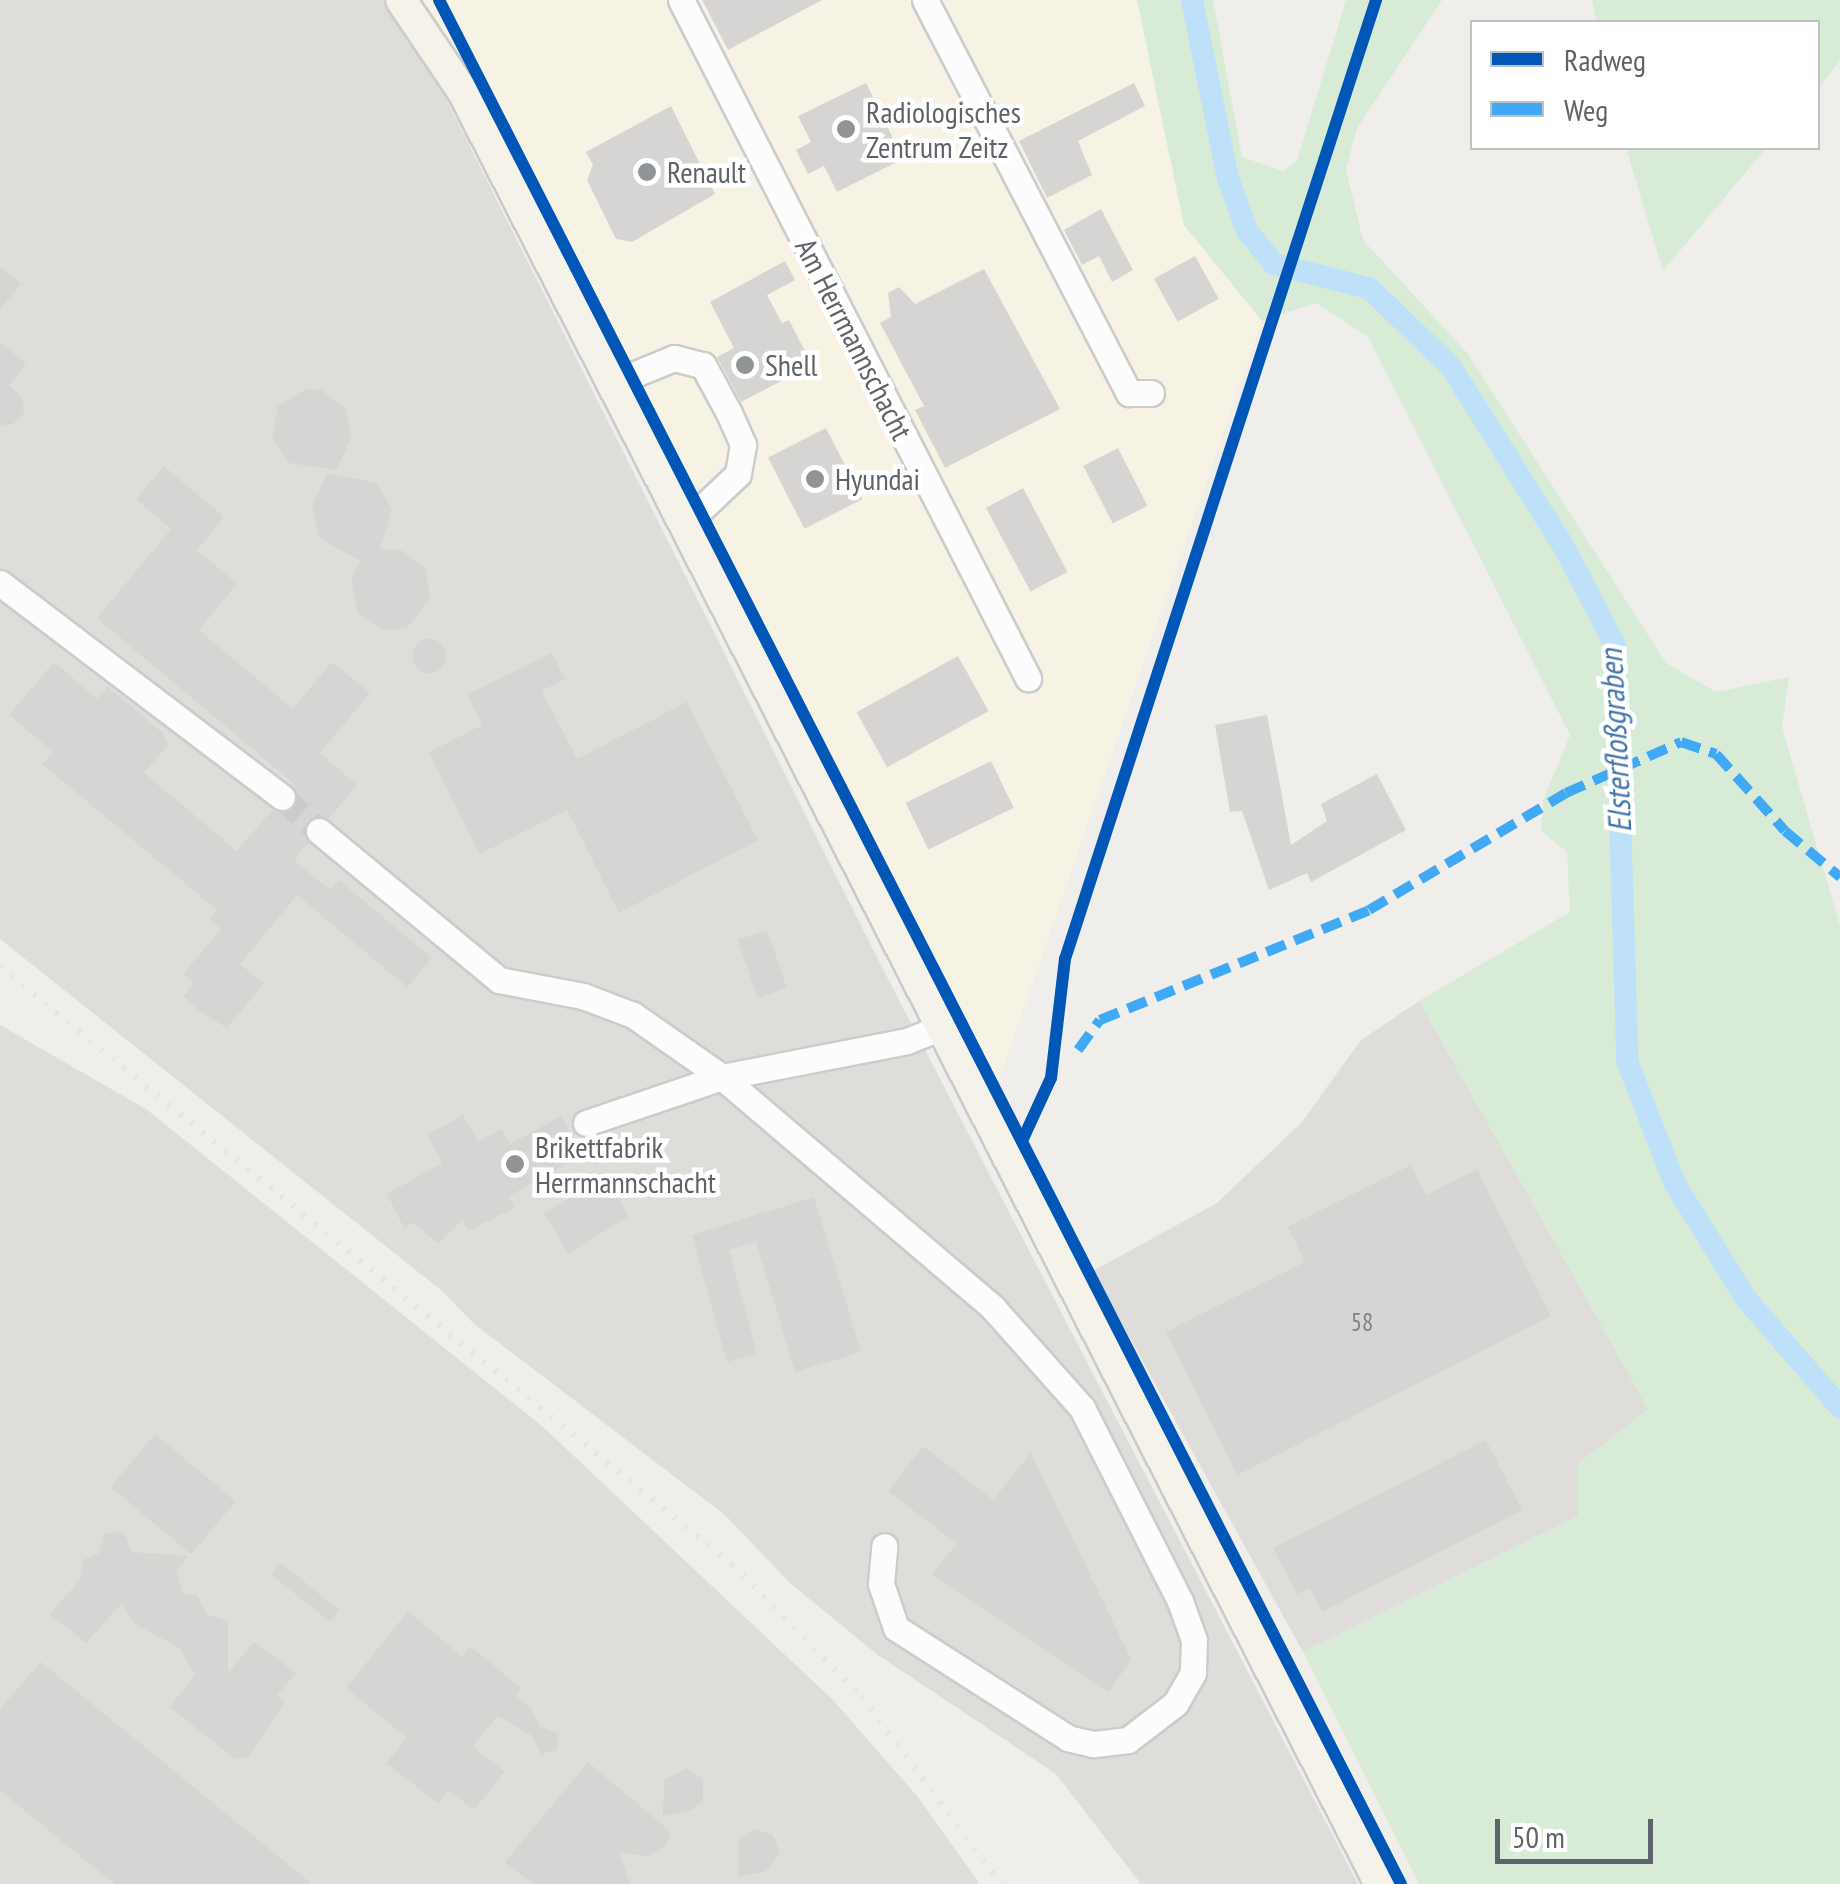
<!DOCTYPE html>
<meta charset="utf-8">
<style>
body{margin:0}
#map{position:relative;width:1840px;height:1884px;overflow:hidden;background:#efeeea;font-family:"PT Sans Narrow",sans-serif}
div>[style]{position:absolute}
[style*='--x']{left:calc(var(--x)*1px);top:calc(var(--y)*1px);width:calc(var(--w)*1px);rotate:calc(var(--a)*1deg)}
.commercial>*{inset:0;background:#f7f3e4}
.industrial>*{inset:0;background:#dfddda}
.green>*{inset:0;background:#d8ebd6}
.canal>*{height:22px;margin:-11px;padding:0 11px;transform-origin:11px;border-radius:11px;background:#bfe0f9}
.building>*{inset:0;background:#d6d5d3;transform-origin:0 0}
.round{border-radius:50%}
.minor-tunnel>*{height:25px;margin-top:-12.5px;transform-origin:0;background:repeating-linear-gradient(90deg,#cbcbca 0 25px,transparent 0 37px)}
.roads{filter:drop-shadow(2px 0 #cbcccc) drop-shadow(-2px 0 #cbcccc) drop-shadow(0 2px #cbcccc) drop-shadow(0 -2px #cbcccc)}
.minor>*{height:25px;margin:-12.5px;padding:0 12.5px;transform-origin:12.5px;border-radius:12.5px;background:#fdfcfc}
.major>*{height:30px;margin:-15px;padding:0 15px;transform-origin:15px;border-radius:15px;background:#f4f2e9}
.rail>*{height:6px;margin-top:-3px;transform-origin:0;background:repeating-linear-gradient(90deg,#e4e4e4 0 2.5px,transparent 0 14.5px)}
.quiet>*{height:10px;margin-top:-5px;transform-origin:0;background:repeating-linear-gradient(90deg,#3fa9f5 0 20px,transparent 0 30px)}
.cycleway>*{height:12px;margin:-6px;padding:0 6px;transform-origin:6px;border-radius:6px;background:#0057b8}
.dots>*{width:28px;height:28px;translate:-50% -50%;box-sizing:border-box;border:5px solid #fff;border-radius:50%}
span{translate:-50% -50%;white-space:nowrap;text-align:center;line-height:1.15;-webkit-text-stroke:9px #fff;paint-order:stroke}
.number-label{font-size:25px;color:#7e8184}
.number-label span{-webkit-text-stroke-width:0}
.poi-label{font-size:30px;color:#5f6368}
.left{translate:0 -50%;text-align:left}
.street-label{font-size:30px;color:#5f6368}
.water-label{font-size:32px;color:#4174aa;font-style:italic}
.legend{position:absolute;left:1470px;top:20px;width:350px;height:130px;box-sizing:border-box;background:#fff;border:2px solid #bfc1c3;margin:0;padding:12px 18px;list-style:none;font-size:30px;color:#5f6368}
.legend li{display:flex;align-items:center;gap:20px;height:50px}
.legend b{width:50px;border:2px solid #bfc1c3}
.scale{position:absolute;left:1495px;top:1819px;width:158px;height:45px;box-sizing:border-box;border:5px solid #5f6368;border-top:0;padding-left:12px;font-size:30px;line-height:35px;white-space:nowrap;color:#5f6368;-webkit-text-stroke:8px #fff;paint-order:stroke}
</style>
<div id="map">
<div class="commercial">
<div style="clip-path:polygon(421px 0,1137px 0,1184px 225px,1262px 321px,994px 1094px,503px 138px)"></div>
</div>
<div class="industrial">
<div style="clip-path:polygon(0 0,383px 0,420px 47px,885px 973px,1358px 1884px,1141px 1884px,1056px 1774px,878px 1655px,791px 1584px,725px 1515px,473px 1323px,442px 1291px,0 939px)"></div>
<div style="clip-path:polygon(1419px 1001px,1649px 1409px,1578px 1464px,1578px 1516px,1303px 1652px,1093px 1271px,1217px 1203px,1302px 1122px,1360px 1041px)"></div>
<div style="clip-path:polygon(0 1025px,146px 1109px,542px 1426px,833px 1700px,917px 1796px,980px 1884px,0 1884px)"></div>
</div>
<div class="green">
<div style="clip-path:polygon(1137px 0,1213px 0,1242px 157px,1283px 171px,1297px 161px,1346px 0,1442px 0,1357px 128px,1346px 170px,1363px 240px,1468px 354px,1666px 663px,1716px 692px,1789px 677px,1782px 727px,1840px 926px,1840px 1884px,1419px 1884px,1303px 1652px,1578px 1516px,1578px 1464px,1648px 1409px,1419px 1001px,1570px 912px,1567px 852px,1541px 831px,1543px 801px,1570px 735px,1368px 337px,1316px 303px,1262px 321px,1184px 225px)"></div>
<div style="clip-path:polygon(1592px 0,1840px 0,1840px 61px,1818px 88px,1818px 22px,1597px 22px)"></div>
<div style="clip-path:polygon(1626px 148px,1766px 148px,1663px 271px)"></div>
</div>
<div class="canal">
<div style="--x:1192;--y:0;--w:182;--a:78.6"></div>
<div style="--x:1228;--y:178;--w:56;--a:70.3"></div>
<div style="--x:1247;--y:231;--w:43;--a:50.7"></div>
<div style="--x:1274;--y:264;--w:98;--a:14.2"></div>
<div style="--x:1369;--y:288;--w:114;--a:43.9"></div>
<div style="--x:1451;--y:367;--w:213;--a:57.9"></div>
<div style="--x:1564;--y:547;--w:110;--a:62.5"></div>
<div style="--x:1615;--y:645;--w:416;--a:88.3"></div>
<div style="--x:1627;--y:1061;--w:132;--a:68.7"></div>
<div style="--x:1675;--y:1184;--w:137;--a:58.2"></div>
<div style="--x:1747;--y:1300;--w:142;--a:49"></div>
</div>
<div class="building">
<div style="clip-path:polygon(702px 0,822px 0,728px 50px)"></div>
<div style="clip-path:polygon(866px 83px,903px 159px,837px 192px,824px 166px,808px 174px,796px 150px,811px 142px,798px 116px)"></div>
<div style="clip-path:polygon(1134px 83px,1145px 106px,1078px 141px,1092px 175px,1047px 198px,1019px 141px)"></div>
<div style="clip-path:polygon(671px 106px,715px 194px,632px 242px,616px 239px,587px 180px,593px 165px,586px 152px)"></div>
<div style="clip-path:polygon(1101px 209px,1133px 270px,1112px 282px,1099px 256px,1082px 265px,1064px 230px)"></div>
<div style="left:1195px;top:256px;width:49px;height:47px;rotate:61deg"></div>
<div style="clip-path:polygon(785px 261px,795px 280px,767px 295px,782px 323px,789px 320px,812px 365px,741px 402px,717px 357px,734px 348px,710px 302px)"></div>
<div style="clip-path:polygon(0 266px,21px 284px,0 309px)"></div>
<div style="clip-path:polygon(984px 269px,1060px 409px,945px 468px,915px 410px,924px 406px,880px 323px,891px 317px,888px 293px,899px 287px,915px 304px)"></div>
<div style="clip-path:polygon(0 342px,26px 364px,9px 385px,23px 398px,24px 413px,13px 424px,0 425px)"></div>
<div style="clip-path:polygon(306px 389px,322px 390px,346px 409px,351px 439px,336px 470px,289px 463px,272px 438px,278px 406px)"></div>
<div style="left:826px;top:428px;width:80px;height:65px;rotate:63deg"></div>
<div style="left:1118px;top:448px;width:65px;height:39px;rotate:63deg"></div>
<div style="clip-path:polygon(164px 466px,224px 517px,197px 550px,237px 584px,199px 630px,293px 709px,332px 662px,370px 693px,320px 753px,357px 785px,329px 818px,307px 820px,308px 843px,294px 860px,330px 890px,339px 880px,432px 958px,407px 987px,297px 895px,240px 964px,264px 984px,227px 1028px,201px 1012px,183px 996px,194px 983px,183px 974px,221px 929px,209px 919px,217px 910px,42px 764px,53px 752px,9px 715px,54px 662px,97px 699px,108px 687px,164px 734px,168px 745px,144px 773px,237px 851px,272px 810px,295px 806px,294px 784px,97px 618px,171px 529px,136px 499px)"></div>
<div style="clip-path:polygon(327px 473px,377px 483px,392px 509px,380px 549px,401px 550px,426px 569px,430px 599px,406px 629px,383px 629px,358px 613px,351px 581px,360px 561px,319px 538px,312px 507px)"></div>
<div style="left:1023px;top:488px;width:95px;height:42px;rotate:62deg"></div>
<div class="round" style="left:412px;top:639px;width:34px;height:34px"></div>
<div style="clip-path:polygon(552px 653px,565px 679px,542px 691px,577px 759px,687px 702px,758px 840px,619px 913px,567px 810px,480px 854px,429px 752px,482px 725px,467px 695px)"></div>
<div style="left:958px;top:656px;width:63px;height:116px;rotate:61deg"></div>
<div style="clip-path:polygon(1267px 715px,1291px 845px,1327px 821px,1321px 804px,1377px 774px,1406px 830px,1311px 882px,1307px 873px,1269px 890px,1242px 811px,1230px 812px,1215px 725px)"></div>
<div style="left:991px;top:761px;width:52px;height:95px;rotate:64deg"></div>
<div style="left:767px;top:930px;width:61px;height:31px;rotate:71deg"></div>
<div style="clip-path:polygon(463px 1115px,478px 1142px,502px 1129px,510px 1144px,561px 1116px,582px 1155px,509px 1196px,514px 1208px,468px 1231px,462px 1220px,438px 1243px,413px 1223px,404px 1228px,387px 1194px,442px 1163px,427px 1135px)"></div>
<div style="clip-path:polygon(1411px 1165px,1426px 1195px,1477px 1169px,1551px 1316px,1237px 1475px,1166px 1332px,1305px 1262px,1288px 1227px)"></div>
<div style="left:604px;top:1176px;width:47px;height:71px;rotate:58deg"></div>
<div style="clip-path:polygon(814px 1197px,861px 1352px,795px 1372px,756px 1242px,729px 1250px,757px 1354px,727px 1362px,692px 1235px)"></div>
<div style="left:155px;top:1434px;width:105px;height:69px;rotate:40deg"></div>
<div style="clip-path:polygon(1486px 1440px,1522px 1510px,1322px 1612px,1310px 1588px,1297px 1594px,1273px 1548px)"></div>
<div style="clip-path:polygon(923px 1446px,993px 1500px,1031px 1453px,1131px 1659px,1109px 1692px,932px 1574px,957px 1544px,888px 1491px)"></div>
<div style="clip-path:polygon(116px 1531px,125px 1534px,131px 1552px,189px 1556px,176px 1571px,183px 1594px,197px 1595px,207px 1614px,228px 1622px,228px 1673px,254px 1642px,296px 1673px,277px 1695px,285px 1701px,249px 1757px,235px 1759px,170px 1707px,195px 1674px,179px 1648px,135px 1624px,122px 1603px,86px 1643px,50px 1614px,80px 1580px,83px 1560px,99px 1554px,104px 1534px)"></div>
<div style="left:281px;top:1563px;width:75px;height:15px;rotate:39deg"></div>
<div style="clip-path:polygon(408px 1611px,462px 1657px,470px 1646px,522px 1689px,516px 1696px,532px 1709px,539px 1726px,559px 1734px,557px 1750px,542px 1754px,531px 1735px,498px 1716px,472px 1746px,505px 1772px,474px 1810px,449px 1790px,438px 1803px,386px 1763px,407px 1738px,346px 1688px)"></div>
<div style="clip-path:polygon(41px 1662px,312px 1884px,114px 1884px,0 1790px,0 1709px)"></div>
<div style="clip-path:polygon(588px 1762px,670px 1831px,667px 1844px,648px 1856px,619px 1852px,630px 1884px,533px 1884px,505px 1862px)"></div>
<div style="clip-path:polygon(687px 1768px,703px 1779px,703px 1800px,692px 1810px,663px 1816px,664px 1780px)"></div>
<div style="clip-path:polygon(754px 1829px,773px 1835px,780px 1854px,766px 1871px,738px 1877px,738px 1841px)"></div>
</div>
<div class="minor-tunnel">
<div style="--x:282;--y:797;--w:50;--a:42.6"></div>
</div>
<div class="roads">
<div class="minor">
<div style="--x:681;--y:0;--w:762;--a:62.9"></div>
<div style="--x:925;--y:0;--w:443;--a:62.6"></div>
<div style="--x:1129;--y:393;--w:22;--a:0"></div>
<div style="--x:613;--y:383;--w:66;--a:-22.3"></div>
<div style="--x:674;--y:358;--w:30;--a:14"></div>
<div style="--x:703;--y:365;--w:55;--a:61.6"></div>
<div style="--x:729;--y:413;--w:35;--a:66"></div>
<div style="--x:743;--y:445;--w:29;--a:100"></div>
<div style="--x:738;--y:474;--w:73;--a:136.7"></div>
<div style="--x:0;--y:583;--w:354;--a:37.2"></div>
<div style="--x:319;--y:831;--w:234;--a:39.6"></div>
<div style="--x:499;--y:980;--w:86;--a:10.8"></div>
<div style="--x:583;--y:996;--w:53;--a:20.8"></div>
<div style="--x:633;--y:1015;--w:108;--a:34.9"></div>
<div style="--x:722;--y:1077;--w:356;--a:40.4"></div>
<div style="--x:993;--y:1308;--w:134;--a:48.3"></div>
<div style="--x:1082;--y:1408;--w:216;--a:63.1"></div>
<div style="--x:1180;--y:1601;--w:41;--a:70.3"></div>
<div style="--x:1194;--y:1640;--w:33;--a:92"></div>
<div style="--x:1193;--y:1673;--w:34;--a:120"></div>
<div style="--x:1176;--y:1703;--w:61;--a:142.4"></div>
<div style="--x:1128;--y:1740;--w:35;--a:173"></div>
<div style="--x:1093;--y:1744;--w:26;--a:-167"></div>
<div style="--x:1068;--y:1738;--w:204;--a:-147.4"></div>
<div style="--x:896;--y:1628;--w:46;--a:-108.8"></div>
<div style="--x:881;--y:1584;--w:38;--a:-85"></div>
<div style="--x:586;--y:1123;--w:144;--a:-18.7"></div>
<div style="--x:722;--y:1077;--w:188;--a:-11"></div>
<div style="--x:907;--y:1041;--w:37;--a:-22"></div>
</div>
<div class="major">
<div style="--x:401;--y:0;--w:111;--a:56"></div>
<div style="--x:463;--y:92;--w:2013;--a:62.9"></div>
</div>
</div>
<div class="rail">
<div style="--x:0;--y:967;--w:946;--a:39.21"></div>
<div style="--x:733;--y:1565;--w:185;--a:45.7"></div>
<div style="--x:862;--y:1697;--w:233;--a:53.4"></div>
</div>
<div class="quiet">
<div style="--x:1078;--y:1050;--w:37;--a:-54"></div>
<div style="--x:1100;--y:1020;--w:291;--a:-22.2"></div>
<div style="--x:1369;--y:910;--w:229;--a:-30.7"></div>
<div style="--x:1566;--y:793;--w:126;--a:-23.9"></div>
<div style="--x:1681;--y:742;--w:37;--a:19"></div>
<div style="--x:1716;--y:754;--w:103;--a:48.1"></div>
<div style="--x:1785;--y:831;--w:72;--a:39.9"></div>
</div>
<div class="cycleway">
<div style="--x:439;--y:0;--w:2115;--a:62.95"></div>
<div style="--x:1022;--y:1141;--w:69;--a:-65.3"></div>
<div style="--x:1051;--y:1078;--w:120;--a:-83.3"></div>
<div style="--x:1065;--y:959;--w:1008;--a:-72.03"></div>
</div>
<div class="dots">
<div style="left:846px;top:129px;background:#919496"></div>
<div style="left:647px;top:172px;background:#919496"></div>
<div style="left:745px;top:365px;background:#919496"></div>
<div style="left:815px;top:479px;background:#919496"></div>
<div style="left:515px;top:1164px;background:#919496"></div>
</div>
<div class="number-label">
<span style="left:1362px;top:1322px">58</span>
</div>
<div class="poi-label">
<span class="left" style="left:866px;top:129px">Radiologisches<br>Zentrum Zeitz</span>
<span class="left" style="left:667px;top:172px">Renault</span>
<span class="left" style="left:765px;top:365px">Shell</span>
<span class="left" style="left:835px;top:479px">Hyundai</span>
<span class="left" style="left:535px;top:1164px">Brikettfabrik<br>Herrmannschacht</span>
</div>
<div class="street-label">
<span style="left:854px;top:339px;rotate:63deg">Am Herrmannschacht</span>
</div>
<div class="water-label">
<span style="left:1615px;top:741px;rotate:-93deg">Elsterfloßgraben</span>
</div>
<ul class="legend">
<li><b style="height:12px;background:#0057b8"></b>Radweg</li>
<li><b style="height:12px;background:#3fa9f5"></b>Weg</li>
</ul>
<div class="scale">50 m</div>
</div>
